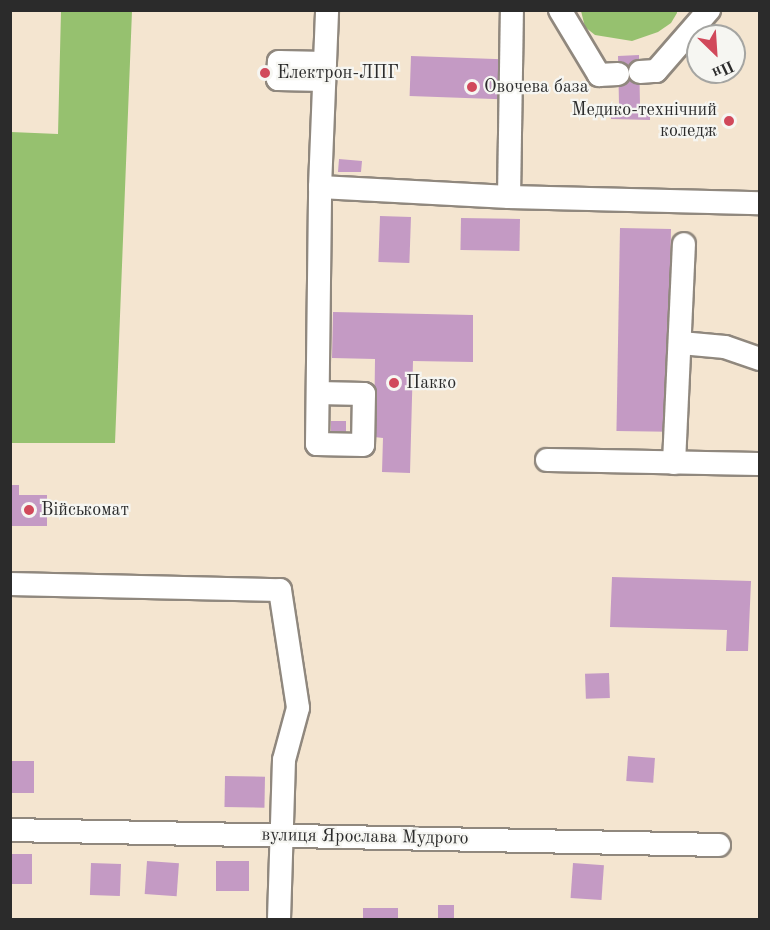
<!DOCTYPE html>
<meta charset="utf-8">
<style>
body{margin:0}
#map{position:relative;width:770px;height:930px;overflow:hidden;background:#f4e5d0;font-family:"Old Standard TT",serif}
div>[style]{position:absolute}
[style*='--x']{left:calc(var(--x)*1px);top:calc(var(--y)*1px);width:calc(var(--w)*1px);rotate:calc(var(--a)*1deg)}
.green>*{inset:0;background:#96c16f}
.building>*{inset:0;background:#c49ac4;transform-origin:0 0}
.roads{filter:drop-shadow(2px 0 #90887e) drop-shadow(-2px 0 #90887e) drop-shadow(0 2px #90887e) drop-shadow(0 -2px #90887e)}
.minor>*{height:22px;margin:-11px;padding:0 11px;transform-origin:11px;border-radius:11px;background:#fff}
.dots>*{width:16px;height:16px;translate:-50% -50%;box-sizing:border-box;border:3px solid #f6f6f2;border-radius:50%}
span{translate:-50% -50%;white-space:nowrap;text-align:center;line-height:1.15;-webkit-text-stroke:4.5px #f6f6f2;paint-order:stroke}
.poi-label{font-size:18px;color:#2b2b2b}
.left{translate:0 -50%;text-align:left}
.right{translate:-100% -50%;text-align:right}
.street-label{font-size:18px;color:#2b2b2b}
.frame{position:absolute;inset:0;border:12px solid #2b2b2b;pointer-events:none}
.north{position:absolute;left:686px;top:24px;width:60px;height:60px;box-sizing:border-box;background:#f6f6f2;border:2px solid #a5a5a2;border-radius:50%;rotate:155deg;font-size:16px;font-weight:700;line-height:24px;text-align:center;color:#2b2b2b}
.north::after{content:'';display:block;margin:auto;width:21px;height:27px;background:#d1495b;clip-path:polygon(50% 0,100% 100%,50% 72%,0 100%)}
</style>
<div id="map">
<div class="green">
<div style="clip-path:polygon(61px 11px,132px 11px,115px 443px,11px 443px,11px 132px,58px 134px)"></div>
<div style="clip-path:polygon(581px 11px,677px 10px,677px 13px,671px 23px,658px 32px,632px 41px,595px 35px,585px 27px)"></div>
</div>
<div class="building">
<div style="clip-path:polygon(639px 55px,640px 105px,650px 105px,650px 120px,611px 119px,611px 105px,619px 105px,618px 56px)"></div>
<div style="left:411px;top:56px;width:98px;height:40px;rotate:2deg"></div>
<div style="clip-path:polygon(339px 159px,362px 161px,361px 172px,338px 172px)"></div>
<div style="left:380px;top:216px;width:31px;height:46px;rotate:2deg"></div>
<div style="left:461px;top:218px;width:59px;height:32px;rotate:1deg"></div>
<div style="left:620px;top:228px;width:51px;height:203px;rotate:1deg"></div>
<div style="clip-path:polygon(333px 312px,473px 315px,473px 362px,413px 361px,410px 473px,382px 472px,383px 438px,374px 437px,375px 359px,332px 358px)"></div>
<div style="left:331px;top:421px;width:15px;height:15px"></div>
<div style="clip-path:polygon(10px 485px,19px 485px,19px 495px,47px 495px,47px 526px,10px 526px)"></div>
<div style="clip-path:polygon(612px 577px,751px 581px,748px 651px,726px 651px,727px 630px,610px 627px)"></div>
<div style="left:609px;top:673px;width:25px;height:24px;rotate:88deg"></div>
<div style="left:628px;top:756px;width:27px;height:25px;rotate:4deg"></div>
<div style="left:10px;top:761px;width:24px;height:32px"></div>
<div style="left:225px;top:776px;width:40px;height:31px;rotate:1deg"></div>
<div style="left:10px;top:854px;width:22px;height:30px"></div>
<div style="left:147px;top:861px;width:32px;height:33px;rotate:4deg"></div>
<div style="left:216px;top:861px;width:33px;height:30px"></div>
<div style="left:91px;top:863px;width:30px;height:32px;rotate:2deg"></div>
<div style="left:573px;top:863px;width:31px;height:35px;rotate:4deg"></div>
<div style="left:438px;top:905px;width:16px;height:15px"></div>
<div style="left:363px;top:908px;width:35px;height:12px"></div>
</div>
<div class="roads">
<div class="minor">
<div style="--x:560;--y:10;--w:76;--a:59"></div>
<div style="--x:599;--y:75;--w:19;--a:-3"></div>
<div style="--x:640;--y:72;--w:16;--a:-4"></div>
<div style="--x:656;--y:71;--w:81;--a:-49"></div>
<div style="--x:324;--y:80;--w:46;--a:-178.8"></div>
<div style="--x:278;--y:79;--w:17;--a:-87"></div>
<div style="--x:279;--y:62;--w:46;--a:1.2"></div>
<div style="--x:320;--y:187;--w:189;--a:3"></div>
<div style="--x:509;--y:197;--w:251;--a:1.4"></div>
<div style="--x:509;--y:197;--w:187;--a:-89.1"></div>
<div style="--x:681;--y:343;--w:44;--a:5.2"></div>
<div style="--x:725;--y:347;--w:37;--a:19"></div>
<div style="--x:318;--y:393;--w:46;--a:1.2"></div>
<div style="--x:364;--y:394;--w:51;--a:91.1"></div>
<div style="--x:363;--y:445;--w:46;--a:-178.8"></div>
<div style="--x:317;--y:444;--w:257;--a:-89.3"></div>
<div style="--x:320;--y:187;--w:177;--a:-87.7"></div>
<div style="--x:547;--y:460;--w:213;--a:1.1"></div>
<div style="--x:674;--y:463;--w:219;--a:-87.4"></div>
<div style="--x:10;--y:584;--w:270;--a:1.3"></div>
<div style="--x:280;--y:590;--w:119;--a:81.3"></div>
<div style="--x:298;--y:708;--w:54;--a:105.1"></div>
<div style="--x:284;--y:760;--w:160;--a:91.8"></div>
<div style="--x:10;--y:830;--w:709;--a:1.21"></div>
</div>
</div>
<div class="dots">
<div style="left:265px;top:73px;background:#d1495b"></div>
<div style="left:472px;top:87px;background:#d1495b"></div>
<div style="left:729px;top:121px;background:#d1495b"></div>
<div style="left:394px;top:383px;background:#d1495b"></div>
<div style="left:29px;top:510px;background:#d1495b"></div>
</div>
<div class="poi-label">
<span class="left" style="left:277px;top:73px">Електрон-ЛПГ</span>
<span class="left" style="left:484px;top:87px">Овочева база</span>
<span class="right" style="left:717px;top:121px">Медико-технічний<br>коледж</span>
<span class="left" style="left:406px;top:383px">Пакко</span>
<span class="left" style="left:41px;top:510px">Військомат</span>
</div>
<div class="street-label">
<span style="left:365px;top:837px;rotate:1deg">вулиця Ярослава Мудрого</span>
</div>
<div class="frame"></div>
<div class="north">Пн</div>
</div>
